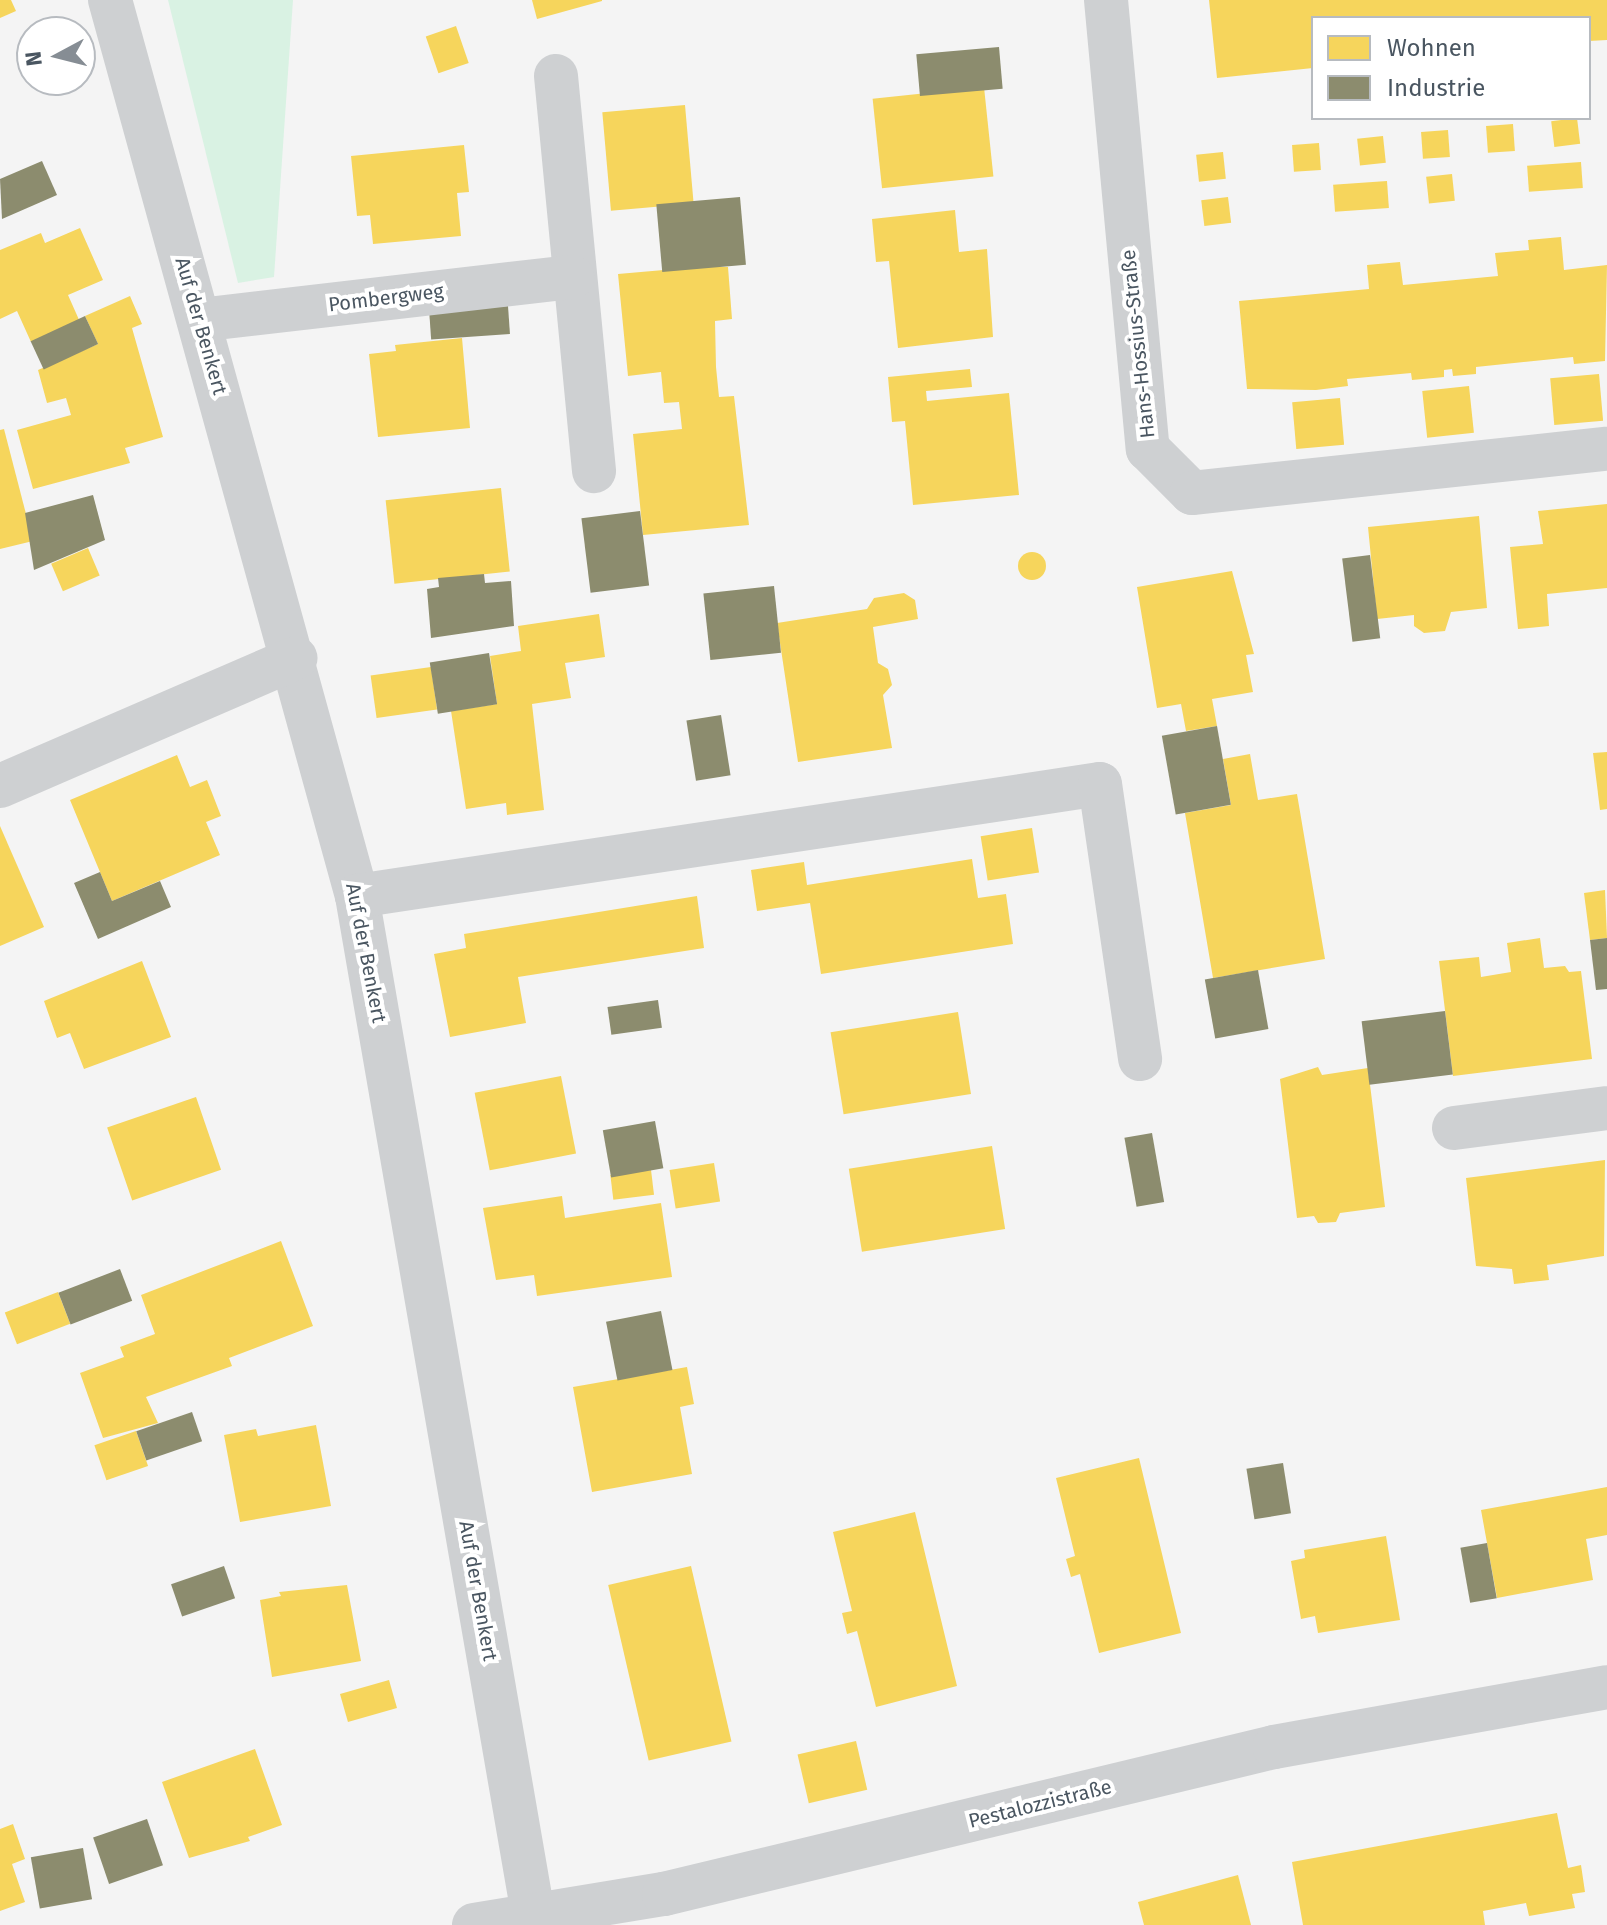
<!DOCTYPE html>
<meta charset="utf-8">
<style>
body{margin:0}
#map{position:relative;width:1607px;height:1925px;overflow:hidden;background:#f4f4f4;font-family:"Fira Sans",sans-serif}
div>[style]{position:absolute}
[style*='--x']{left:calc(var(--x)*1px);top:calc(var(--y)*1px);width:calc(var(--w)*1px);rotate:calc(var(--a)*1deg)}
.green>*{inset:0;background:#d9f2e3}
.homes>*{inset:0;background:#f6d55c;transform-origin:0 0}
.round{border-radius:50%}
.industry>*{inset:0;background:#8c8c6e;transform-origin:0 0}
.minor>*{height:44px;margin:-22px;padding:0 22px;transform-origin:22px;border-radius:22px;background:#ced0d2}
span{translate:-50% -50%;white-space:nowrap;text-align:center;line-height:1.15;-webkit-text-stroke:8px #fff;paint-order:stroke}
.street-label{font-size:20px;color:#4a5661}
.legend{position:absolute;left:1311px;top:16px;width:280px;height:104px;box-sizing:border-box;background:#fff;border:2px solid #b7bbc0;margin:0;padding:10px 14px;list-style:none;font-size:24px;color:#4a5661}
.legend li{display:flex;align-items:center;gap:16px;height:40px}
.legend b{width:40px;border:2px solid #b7bbc0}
.north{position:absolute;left:16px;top:16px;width:80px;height:80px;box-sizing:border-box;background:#fff;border:2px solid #b7bbc0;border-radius:50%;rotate:263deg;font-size:22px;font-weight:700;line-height:32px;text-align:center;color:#4a5661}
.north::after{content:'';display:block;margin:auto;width:28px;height:36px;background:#868d94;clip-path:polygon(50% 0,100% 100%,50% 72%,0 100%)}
</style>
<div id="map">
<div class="green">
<div style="clip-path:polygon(168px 0,293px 0,274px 277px,238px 283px)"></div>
</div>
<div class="homes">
<div style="clip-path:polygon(0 0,11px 0,16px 11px,0 18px)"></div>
<div style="clip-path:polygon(532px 0,602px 0,602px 1px,537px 19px)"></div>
<div style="clip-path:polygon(1209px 0,1607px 0,1607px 40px,1589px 41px,1589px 18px,1313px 18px,1313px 68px,1217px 78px)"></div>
<div style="left:456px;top:26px;width:39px;height:32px;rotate:71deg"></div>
<div style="left:984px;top:87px;width:90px;height:112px;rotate:84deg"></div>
<div style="left:685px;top:105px;width:99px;height:83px;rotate:85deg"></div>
<div style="left:1577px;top:118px;width:26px;height:26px;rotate:83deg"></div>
<div style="left:1513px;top:124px;width:27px;height:27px;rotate:86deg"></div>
<div style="left:1448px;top:130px;width:27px;height:27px;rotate:86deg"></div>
<div style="left:1383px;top:136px;width:27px;height:26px;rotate:84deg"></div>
<div style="left:1319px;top:143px;width:27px;height:27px;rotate:86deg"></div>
<div style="clip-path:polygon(464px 145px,469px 192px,457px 193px,461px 236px,373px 244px,370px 215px,357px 216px,351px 156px)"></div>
<div style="left:1223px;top:152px;width:27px;height:27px;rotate:84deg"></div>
<div style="left:1581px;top:162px;width:26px;height:54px;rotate:86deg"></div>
<div style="left:1452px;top:174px;width:27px;height:26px;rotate:84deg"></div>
<div style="left:1387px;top:181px;width:27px;height:54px;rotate:86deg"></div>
<div style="left:1228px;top:197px;width:26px;height:27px;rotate:83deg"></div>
<div style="clip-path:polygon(955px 210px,959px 252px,987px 249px,993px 337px,898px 348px,889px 261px,876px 262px,872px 219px)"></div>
<div style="clip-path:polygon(80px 228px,103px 280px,68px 295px,80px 322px,31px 342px,17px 311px,0 319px,0 250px,41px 233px,45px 243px)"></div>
<div style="clip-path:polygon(1561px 237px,1564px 270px,1607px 265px,1605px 361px,1574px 364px,1573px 357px,1476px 367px,1476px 374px,1453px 376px,1452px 369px,1444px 370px,1444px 377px,1412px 380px,1411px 373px,1347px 379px,1348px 386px,1316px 390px,1247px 389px,1239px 301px,1369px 289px,1367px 265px,1400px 262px,1403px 285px,1498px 276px,1495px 253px,1529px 250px,1528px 240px)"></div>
<div style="clip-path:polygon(698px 267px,728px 267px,732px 319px,715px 321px,716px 367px,719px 397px,734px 396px,749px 525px,643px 535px,633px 434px,682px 429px,679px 402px,664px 403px,661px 372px,628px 376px,618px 274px)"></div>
<div style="clip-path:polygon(130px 296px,142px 324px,132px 328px,163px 437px,125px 448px,130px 463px,33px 489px,17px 430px,71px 415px,66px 398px,47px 403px,38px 370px,98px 344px,85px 316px)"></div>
<div style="clip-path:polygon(462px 338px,470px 428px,378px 437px,369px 354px,396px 351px,395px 345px)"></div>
<div style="clip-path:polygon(970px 369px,972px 387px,926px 391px,927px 401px,1009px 393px,1019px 495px,913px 505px,905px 421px,892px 422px,888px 377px)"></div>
<div style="left:1599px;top:374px;width:47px;height:49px;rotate:85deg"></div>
<div style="left:1469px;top:386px;width:47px;height:47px;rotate:84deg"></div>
<div style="left:1340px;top:398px;width:47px;height:48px;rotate:85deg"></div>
<div style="clip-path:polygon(4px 429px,33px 541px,0 549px,0 430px)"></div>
<div style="left:501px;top:488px;width:84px;height:116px;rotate:84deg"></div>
<div style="clip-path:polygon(1607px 504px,1607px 588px,1547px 594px,1549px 626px,1518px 629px,1510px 547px,1543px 544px,1538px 511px)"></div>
<div style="clip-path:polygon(1479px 516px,1487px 608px,1451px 612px,1445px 631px,1424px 633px,1414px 626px,1414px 615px,1377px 619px,1368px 527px)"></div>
<div style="left:88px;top:548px;width:30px;height:40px;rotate:67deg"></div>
<div class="round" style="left:1018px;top:552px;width:28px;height:28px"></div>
<div style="clip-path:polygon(1232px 571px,1254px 654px,1246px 655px,1253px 692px,1212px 699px,1217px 726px,1186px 731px,1181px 704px,1157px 708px,1137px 587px)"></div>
<div style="clip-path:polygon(904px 593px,915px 600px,918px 619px,873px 627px,878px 663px,888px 669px,892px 685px,883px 695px,892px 748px,798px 762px,777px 623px,867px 609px,874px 598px)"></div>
<div style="clip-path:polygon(599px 614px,605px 657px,565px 663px,571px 698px,532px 704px,544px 810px,507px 815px,506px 803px,466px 809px,451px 711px,497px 704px,490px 656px,521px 651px,518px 626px)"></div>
<div style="left:431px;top:667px;width:43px;height:61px;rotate:82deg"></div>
<div style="clip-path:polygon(1607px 752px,1607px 809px,1600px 810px,1593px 753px)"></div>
<div style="clip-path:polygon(1250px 754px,1258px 800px,1297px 794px,1325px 959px,1213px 978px,1185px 813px,1231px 805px,1223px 759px)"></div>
<div style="clip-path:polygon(177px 755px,190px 787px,207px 780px,221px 816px,206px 822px,220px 855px,112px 901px,70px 800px)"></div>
<div style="clip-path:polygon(0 826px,44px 927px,0 946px)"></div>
<div style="left:1032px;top:828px;width:45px;height:52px;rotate:81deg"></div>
<div style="clip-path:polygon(972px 859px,978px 898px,1006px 894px,1013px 944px,821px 974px,810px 903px,757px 911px,751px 870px,804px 862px,807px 885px)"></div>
<div style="clip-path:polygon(1605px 890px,1607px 938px,1590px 940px,1584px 893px)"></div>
<div style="clip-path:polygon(697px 896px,704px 948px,518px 977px,526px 1023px,450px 1037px,434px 954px,466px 948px,464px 934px)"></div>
<div style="clip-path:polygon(1540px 938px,1544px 968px,1565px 966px,1569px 972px,1581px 971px,1592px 1059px,1453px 1076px,1439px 961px,1479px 957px,1481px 977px,1511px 972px,1507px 943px)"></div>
<div style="clip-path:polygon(142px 961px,171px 1037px,84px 1069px,70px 1033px,57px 1038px,44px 1001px)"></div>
<div style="left:958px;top:1012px;width:83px;height:129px;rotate:81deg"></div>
<div style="clip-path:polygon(1318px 1067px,1322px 1075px,1368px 1068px,1385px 1207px,1340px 1213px,1336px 1222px,1318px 1223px,1314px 1216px,1297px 1218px,1280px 1079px)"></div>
<div style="left:561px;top:1076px;width:79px;height:88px;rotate:79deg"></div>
<div style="left:196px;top:1097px;width:77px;height:94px;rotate:71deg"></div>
<div style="left:992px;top:1146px;width:84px;height:145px;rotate:81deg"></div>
<div style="clip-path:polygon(1605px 1160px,1604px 1256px,1547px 1265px,1549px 1280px,1514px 1284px,1512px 1269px,1476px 1266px,1466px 1178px)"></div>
<div style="left:714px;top:1163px;width:39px;height:45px;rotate:81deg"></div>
<div style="left:651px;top:1170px;width:25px;height:41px;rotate:83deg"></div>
<div style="clip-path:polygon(562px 1196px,565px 1218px,661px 1203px,672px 1277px,537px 1296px,534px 1275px,496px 1280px,483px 1208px)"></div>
<div style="clip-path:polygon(281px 1241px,313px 1326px,229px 1358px,232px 1366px,146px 1397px,158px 1423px,103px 1438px,80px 1373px,124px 1357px,120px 1347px,155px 1334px,141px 1295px)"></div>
<div style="left:58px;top:1292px;width:34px;height:57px;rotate:69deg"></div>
<div style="clip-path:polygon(687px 1367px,694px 1404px,680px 1407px,692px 1474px,592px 1492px,573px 1387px)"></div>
<div style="clip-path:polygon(316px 1425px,331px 1506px,240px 1522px,224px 1435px,256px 1429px,258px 1436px)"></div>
<div style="left:136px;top:1431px;width:37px;height:44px;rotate:71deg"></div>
<div style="clip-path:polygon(1139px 1458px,1181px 1633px,1099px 1653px,1080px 1574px,1071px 1577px,1066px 1559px,1075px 1556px,1056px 1478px)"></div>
<div style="clip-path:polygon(1607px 1487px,1607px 1535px,1586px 1539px,1593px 1580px,1497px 1598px,1481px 1510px)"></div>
<div style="clip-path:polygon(915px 1512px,957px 1686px,876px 1707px,857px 1631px,847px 1634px,842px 1613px,852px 1611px,833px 1532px)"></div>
<div style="clip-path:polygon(1386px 1536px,1400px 1620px,1318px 1633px,1315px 1616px,1301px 1619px,1291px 1561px,1305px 1558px,1304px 1550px)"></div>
<div style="left:691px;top:1566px;width:180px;height:85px;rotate:77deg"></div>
<div style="clip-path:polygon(347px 1585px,361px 1661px,272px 1677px,260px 1600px,281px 1596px,279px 1592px)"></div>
<div style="left:389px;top:1680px;width:29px;height:51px;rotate:74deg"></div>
<div style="left:856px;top:1741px;width:50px;height:60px;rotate:77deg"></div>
<div style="clip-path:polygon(255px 1749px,282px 1825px,248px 1837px,250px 1841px,189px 1858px,162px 1782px)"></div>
<div style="clip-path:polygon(1557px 1813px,1568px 1868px,1581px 1865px,1585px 1892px,1572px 1894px,1575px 1908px,1529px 1916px,1526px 1903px,1483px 1911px,1485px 1925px,1303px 1925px,1292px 1862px)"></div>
<div style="clip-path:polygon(13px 1824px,25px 1859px,12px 1864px,25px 1902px,0 1911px,0 1829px)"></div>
<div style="clip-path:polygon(1238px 1875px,1251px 1925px,1144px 1925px,1138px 1902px)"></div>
</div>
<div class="industry">
<div style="left:999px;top:47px;width:42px;height:83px;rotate:85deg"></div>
<div style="clip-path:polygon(42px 161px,57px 195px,2px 219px,0 179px)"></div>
<div style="left:740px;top:197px;width:68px;height:84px;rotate:85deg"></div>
<div style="left:508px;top:306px;width:28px;height:79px;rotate:86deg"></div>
<div style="left:85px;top:316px;width:31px;height:60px;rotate:65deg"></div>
<div style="clip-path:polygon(93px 495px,105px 540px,34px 570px,25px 513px)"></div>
<div style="left:640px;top:511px;width:75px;height:59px;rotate:83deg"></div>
<div style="left:1370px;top:555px;width:84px;height:28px;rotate:83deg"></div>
<div style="clip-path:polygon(484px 574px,485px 583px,511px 581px,514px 626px,431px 638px,427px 589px,439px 587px,438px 578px)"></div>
<div style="left:774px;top:586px;width:67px;height:71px;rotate:84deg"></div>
<div style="left:489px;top:653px;width:52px;height:60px;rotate:81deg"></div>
<div style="left:721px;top:715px;width:61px;height:35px;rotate:81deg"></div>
<div style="left:1217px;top:726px;width:80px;height:56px;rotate:80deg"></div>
<div style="clip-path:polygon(100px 872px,112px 901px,160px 881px,171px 907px,98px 939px,74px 883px)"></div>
<div style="clip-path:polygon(1607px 938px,1607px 989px,1596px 990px,1590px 940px)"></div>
<div style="left:1258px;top:970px;width:60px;height:54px;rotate:80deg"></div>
<div style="left:658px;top:1000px;width:28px;height:51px;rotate:82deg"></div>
<div style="left:1445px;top:1011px;width:64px;height:84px;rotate:83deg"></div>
<div style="left:655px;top:1121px;width:48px;height:53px;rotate:80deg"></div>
<div style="left:1152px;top:1133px;width:70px;height:28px;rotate:80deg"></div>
<div style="left:120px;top:1269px;width:34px;height:66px;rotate:69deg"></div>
<div style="left:661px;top:1311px;width:60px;height:56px;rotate:79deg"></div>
<div style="left:192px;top:1412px;width:31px;height:59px;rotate:71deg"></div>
<div style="left:1283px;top:1463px;width:51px;height:37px;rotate:81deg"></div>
<div style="left:1487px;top:1543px;width:56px;height:27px;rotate:80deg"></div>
<div style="left:224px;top:1566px;width:34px;height:56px;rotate:71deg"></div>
<div style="left:147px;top:1819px;width:49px;height:57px;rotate:71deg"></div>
<div style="left:83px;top:1848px;width:52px;height:53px;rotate:80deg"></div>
</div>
<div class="minor">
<div style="--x:110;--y:0;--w:929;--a:74.59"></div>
<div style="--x:357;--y:896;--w:1044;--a:80.19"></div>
<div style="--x:1106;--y:0;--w:451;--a:84.7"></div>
<div style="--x:1148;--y:449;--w:62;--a:45"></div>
<div style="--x:1192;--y:493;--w:417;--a:-6.1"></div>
<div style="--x:556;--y:76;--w:397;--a:84.5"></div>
<div style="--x:199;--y:320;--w:376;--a:-6.6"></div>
<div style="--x:0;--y:786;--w:322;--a:-23.4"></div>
<div style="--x:357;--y:896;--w:751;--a:-8.57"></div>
<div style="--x:1100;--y:784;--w:278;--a:81.7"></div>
<div style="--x:1454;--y:1128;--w:154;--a:-7.4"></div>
<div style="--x:474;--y:1925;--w:193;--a:-9.3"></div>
<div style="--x:664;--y:1894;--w:627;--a:-13.55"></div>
<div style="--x:1274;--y:1747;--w:338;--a:-10.2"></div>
</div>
<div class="street-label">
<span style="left:386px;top:298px;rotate:-7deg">Pombergweg</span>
<span style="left:201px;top:326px;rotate:74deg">Auf der Benkert</span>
<span style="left:1138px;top:344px;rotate:-96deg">Hans-Hossius-Straße</span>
<span style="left:366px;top:953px;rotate:79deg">Auf der Benkert</span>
<span style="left:478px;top:1591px;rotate:80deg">Auf der Benkert</span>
<span style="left:1040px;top:1804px;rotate:-14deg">Pestalozzistraße</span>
</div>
<ul class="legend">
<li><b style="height:22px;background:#f6d55c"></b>Wohnen</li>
<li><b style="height:22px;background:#8c8c6e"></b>Industrie</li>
</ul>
<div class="north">N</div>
</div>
